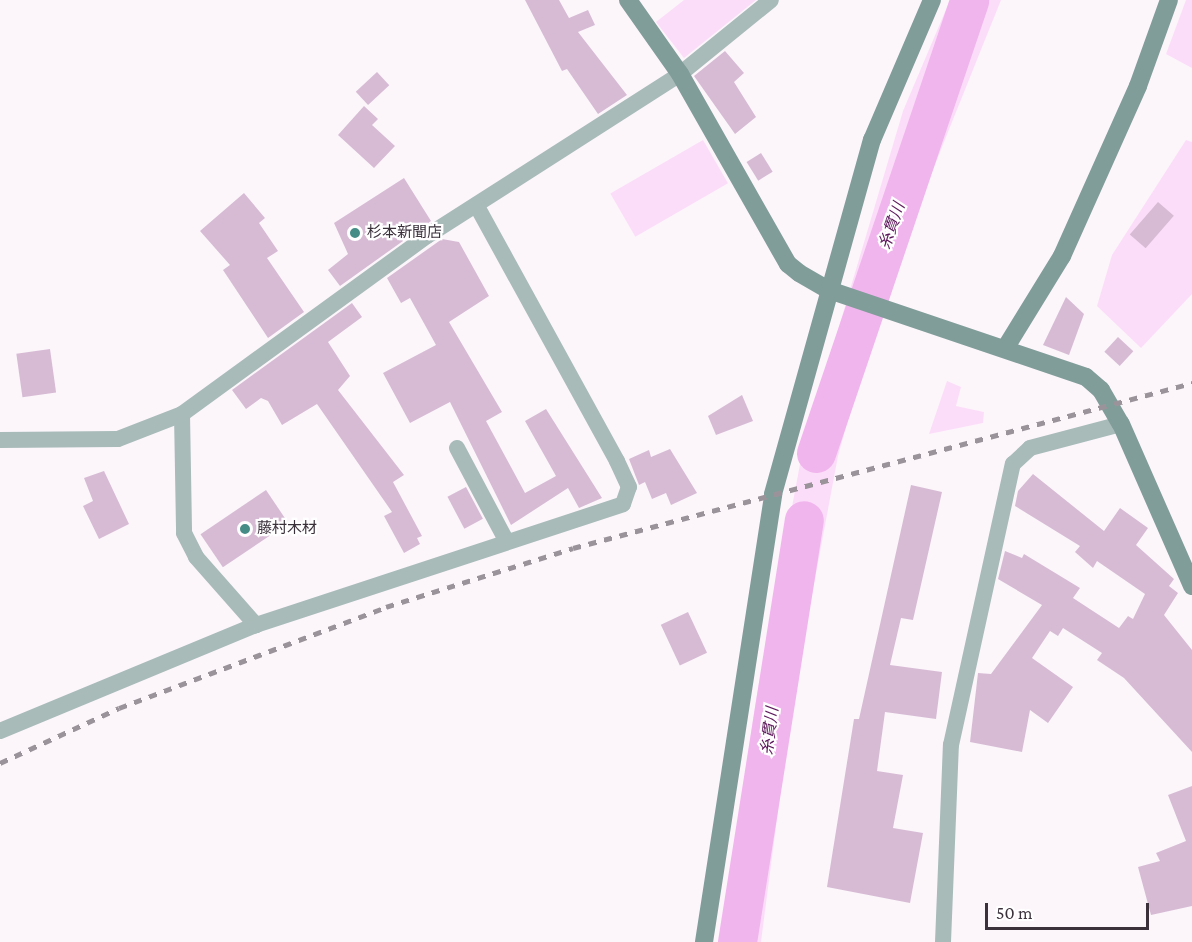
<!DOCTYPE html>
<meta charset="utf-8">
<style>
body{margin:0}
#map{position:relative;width:1192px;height:942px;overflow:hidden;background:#fcf6fb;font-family:"Crimson Pro","Noto Sans JP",serif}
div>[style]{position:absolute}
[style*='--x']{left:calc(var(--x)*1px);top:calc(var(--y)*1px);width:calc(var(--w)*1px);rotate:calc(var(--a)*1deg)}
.green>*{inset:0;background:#fcddf9;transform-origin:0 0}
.river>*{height:39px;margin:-19.5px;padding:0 19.5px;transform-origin:19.5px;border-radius:19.5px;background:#f1b5ee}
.building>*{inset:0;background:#d7bbd5;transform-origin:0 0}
.street>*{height:16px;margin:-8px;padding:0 8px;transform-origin:8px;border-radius:8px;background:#a8bbb9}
.secondary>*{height:18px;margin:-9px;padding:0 9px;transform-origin:9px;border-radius:9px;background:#819d9a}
.rail>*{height:4.5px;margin-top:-2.25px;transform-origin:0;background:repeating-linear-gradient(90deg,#9b939a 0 8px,transparent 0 16px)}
.dots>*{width:16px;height:16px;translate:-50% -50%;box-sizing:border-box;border:3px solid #fff;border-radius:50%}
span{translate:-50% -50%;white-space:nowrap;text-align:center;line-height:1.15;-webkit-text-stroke:4.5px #fff;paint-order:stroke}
.poi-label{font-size:15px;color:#3b313b}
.left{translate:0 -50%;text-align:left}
.water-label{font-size:16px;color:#5d185c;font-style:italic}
.scale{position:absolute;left:985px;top:903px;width:164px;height:27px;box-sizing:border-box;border:3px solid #3b313b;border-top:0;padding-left:8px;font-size:18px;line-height:21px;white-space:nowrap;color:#3b313b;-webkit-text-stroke:4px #fff;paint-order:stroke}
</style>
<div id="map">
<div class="green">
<div style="clip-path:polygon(684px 0,756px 0,684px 58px,656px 22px)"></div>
<div style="clip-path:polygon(950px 0,1001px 0,883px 294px,838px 456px,793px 696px,761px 942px,720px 942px,756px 700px,803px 448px,903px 111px)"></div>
<div style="clip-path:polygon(1186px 0,1192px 0,1192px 68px,1166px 54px)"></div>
<div style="left:703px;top:140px;width:50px;height:107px;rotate:60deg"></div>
<div style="clip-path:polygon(1186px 140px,1192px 142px,1192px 294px,1141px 348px,1097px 306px,1112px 255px)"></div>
<div style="clip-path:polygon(947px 381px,961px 387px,956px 406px,984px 412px,983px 423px,929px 434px)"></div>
</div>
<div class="river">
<div style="--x:816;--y:453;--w:478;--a:-71.3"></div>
<div style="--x:737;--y:942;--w:427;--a:-81"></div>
</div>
<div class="building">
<div style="clip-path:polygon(525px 0,559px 0,569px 18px,588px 10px,595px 25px,578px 32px,627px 95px,598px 114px,567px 69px,562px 71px)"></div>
<div style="clip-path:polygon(725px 51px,744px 73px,734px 82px,756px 117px,735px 134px,694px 76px)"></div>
<div style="left:377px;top:72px;width:18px;height:29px;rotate:47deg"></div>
<div style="clip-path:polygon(364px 106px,378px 119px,372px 125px,395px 146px,374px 168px,338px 135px)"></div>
<div style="left:761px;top:153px;width:22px;height:17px;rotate:58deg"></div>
<div style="clip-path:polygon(404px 178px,431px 221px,340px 286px,328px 270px,348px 254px,334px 223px)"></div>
<div style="clip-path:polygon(244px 193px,265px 218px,259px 223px,278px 251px,267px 258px,304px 312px,268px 338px,223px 270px,230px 265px,200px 231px)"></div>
<div style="left:1158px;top:202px;width:21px;height:43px;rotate:41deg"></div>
<div style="clip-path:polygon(442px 239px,459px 242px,489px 296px,449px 322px,502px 412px,486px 421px,525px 493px,556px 476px,525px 421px,546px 409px,602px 498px,579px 508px,568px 488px,511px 525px,450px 402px,410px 423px,383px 373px,436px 345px,410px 298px,401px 303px,387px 278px)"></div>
<div style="clip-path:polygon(1066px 297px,1084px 314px,1069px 355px,1043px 345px)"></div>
<div style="clip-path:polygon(352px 303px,362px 317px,328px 342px,350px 376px,338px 390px,404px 475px,393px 482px,422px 536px,417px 538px,420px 544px,404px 553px,384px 516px,392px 512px,317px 404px,282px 425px,268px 401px,261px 398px,246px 409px,232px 390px)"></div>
<div style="left:1118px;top:337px;width:21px;height:20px;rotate:43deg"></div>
<div style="left:50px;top:349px;width:44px;height:34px;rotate:82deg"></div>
<div style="clip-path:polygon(742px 395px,753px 421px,716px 435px,708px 416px)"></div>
<div style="clip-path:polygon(670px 449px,697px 493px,671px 505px,666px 493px,652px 499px,645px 482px,639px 485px,629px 459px,649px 450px,651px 457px)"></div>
<div style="clip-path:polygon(104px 471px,129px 524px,99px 539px,83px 506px,93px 501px,84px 478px)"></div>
<div style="clip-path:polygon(1033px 474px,1104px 531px,1120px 508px,1148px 528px,1136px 545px,1174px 579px,1169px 586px,1178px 593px,1164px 615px,1192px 650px,1192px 752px,1124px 678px,1097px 660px,1102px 653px,1063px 628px,1058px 636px,1050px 631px,1032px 658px,1073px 687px,1048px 723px,1030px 710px,1022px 752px,970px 742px,978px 673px,991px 674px,1042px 605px,998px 579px,1005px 551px,1022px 558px,1024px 554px,1080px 588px,1073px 598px,1119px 628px,1128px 616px,1133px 619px,1145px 594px,1097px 561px,1093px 568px,1075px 552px,1080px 546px,1015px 506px,1018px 491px)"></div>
<div style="clip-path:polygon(911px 485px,942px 492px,913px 620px,901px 618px,890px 665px,942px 672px,936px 719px,885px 712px,877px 771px,903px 775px,893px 828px,923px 833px,910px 903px,827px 887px,854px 719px,859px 719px)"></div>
<div style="left:466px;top:487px;width:36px;height:21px;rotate:62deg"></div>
<div style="left:266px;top:490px;width:40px;height:79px;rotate:56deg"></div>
<div style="left:688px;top:612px;width:45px;height:30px;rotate:65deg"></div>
<div style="clip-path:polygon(1192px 786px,1192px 906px,1151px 915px,1138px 867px,1160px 861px,1156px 853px,1186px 841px,1168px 795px)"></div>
</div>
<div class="street">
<div style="--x:182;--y:414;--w:119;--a:89"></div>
<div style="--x:184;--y:533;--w:27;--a:63"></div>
<div style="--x:196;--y:557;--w:91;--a:48.6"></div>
<div style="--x:0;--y:440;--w:118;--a:-0.5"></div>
<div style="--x:118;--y:439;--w:69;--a:-21.3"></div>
<div style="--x:182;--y:414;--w:303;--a:-36"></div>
<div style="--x:427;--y:236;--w:300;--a:-32.6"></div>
<div style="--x:680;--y:74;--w:117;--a:-39.1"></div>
<div style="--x:457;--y:448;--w:106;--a:62"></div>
<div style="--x:0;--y:731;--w:277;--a:-22.5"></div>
<div style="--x:256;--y:625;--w:386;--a:-18.2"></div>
<div style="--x:623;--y:504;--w:18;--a:-71"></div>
<div style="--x:629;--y:487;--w:29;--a:-115"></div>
<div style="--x:617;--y:461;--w:292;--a:-118.8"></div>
<div style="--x:943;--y:942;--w:197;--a:-87.7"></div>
<div style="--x:951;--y:745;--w:288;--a:-77.6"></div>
<div style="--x:1013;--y:464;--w:23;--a:-43"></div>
<div style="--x:1030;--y:448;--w:94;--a:-14.8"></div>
</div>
<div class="secondary">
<div style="--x:628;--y:0;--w:90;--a:54.9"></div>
<div style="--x:680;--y:74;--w:219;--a:60.4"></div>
<div style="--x:788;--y:264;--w:14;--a:39"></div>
<div style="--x:799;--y:273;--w:34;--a:30"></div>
<div style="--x:829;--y:290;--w:271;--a:18.7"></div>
<div style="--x:1086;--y:377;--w:20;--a:41"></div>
<div style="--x:1101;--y:390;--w:39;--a:60"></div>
<div style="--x:1121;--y:424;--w:177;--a:66.3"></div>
<div style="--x:1006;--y:347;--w:107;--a:-58.4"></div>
<div style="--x:1062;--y:256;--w:186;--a:-65.9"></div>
<div style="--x:1138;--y:86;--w:91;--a:-70.2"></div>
<div style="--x:704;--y:942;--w:453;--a:-81.2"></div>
<div style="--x:773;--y:494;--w:368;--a:-74.4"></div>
<div style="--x:872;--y:140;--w:152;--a:-66.8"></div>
</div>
<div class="rail">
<div style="--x:0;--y:763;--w:131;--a:-24.8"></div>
<div style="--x:119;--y:708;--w:285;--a:-20.7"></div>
<div style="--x:386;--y:607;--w:196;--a:-17.5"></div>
<div style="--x:573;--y:548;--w:641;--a:-14.93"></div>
</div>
<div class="dots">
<div style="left:355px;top:233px;background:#458c87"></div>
<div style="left:245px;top:529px;background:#458c87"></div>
</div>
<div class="poi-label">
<span class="left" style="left:367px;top:233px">杉本新聞店</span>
<span class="left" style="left:257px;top:529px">藤村木材</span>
</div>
<div class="water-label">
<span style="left:892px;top:226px;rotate:-71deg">糸貫川</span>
<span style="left:770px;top:731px;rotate:-83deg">糸貫川</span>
</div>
<div class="scale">50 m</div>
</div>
